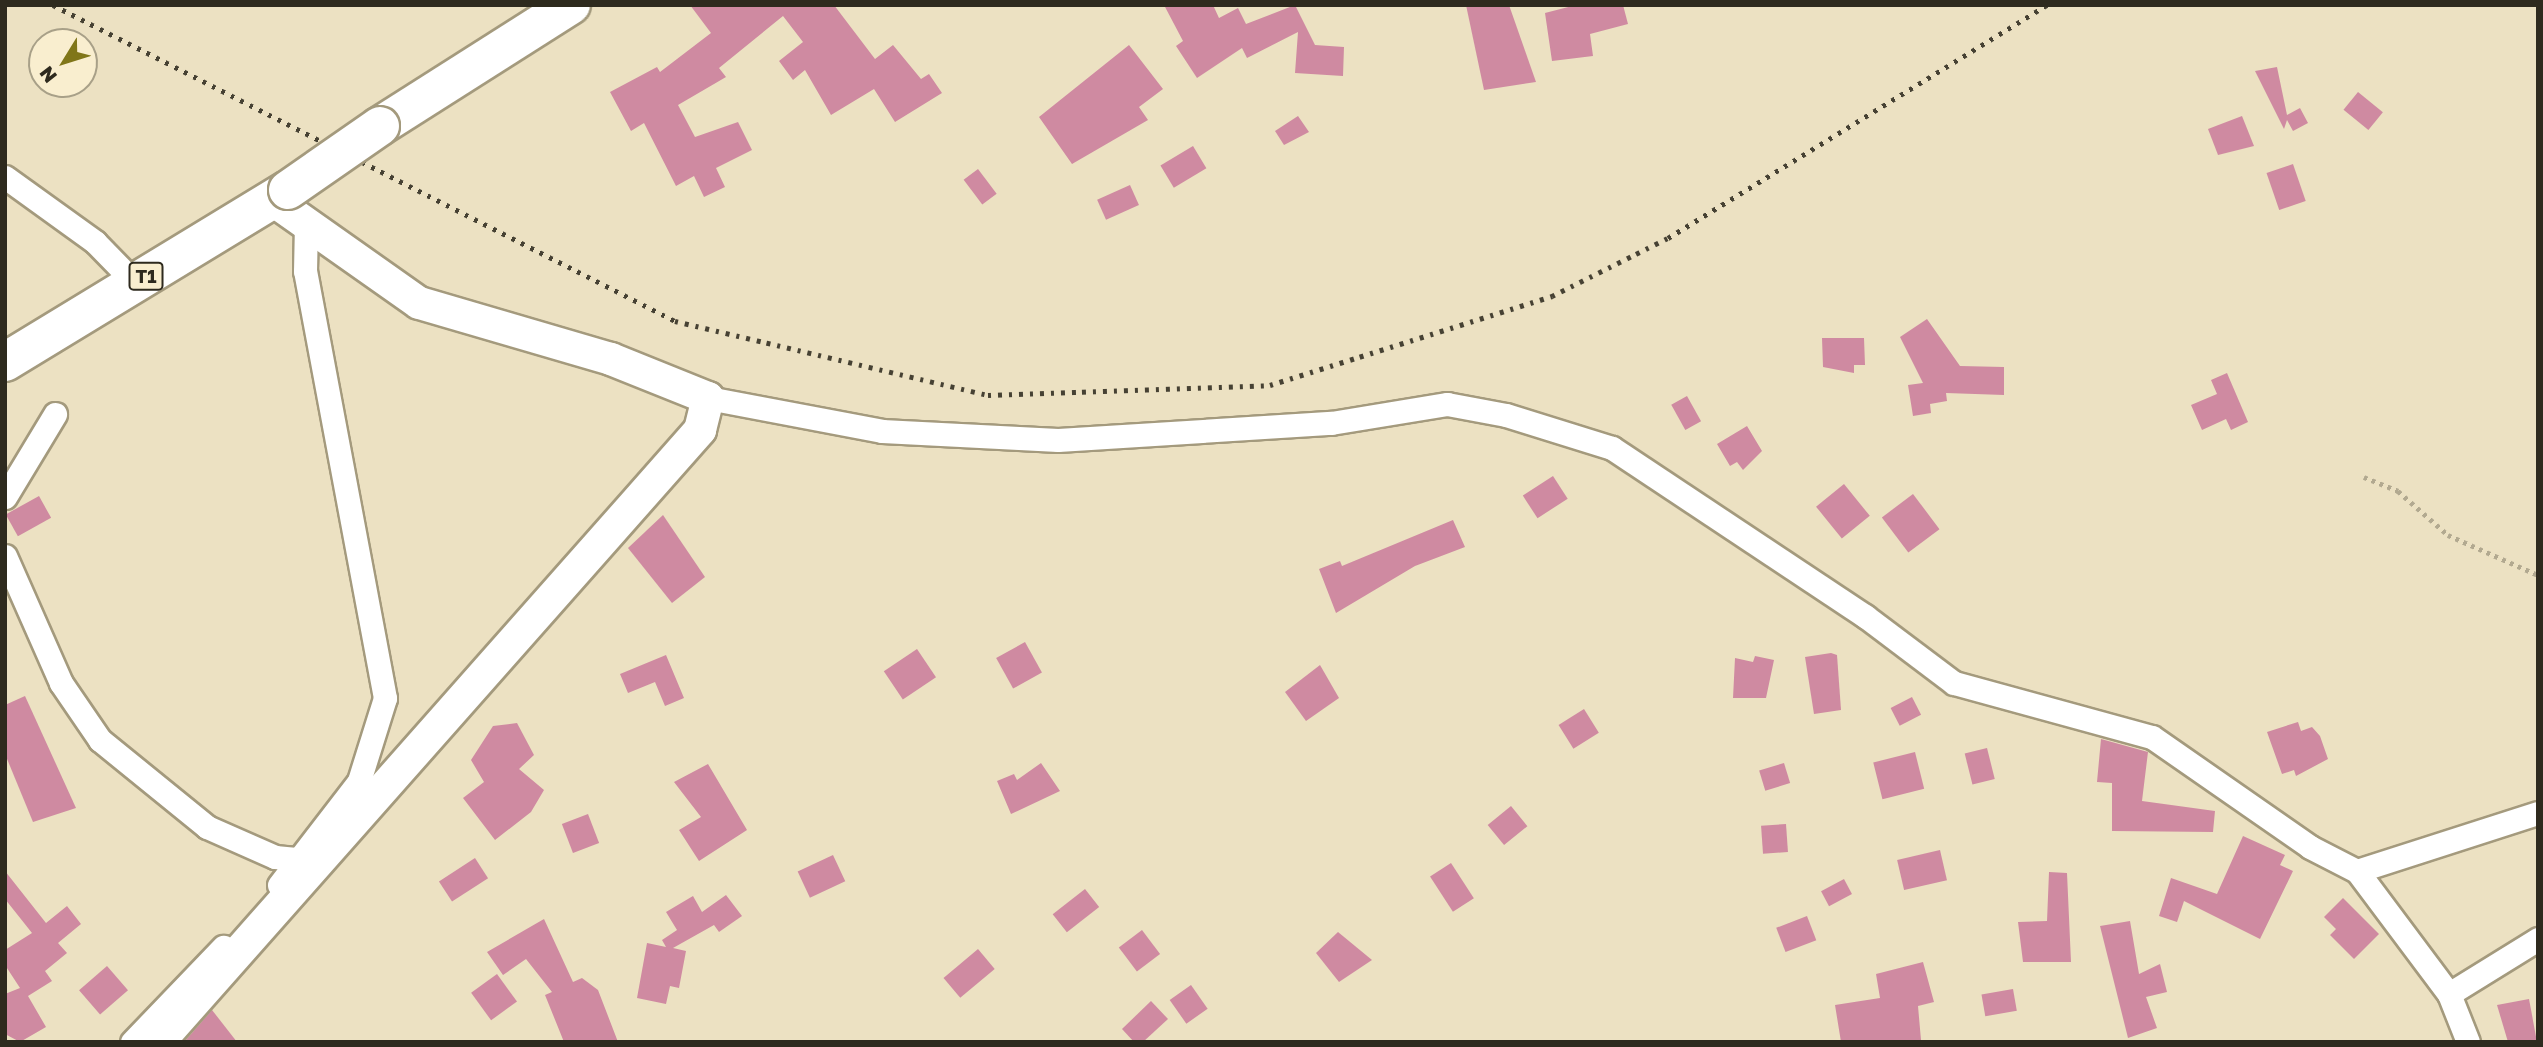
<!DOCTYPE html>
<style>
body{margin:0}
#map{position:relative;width:2543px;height:1047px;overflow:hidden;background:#ece1c2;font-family:"Golos Text",sans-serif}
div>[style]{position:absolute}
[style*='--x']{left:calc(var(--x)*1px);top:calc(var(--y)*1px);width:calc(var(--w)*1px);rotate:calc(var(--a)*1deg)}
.building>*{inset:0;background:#cf8aa1;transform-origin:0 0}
.path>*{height:4.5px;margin-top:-2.25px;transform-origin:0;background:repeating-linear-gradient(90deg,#b2a990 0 3.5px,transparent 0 8.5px)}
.roads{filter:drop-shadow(2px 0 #a49a7d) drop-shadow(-2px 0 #a49a7d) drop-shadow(0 2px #a49a7d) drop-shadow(0 -2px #a49a7d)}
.street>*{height:23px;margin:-11.5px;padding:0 11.5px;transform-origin:11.5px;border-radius:11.5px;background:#fff}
.secondary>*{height:32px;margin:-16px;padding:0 16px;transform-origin:16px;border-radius:16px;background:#fff}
.highway>*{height:38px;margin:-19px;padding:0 19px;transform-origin:19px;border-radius:19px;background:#fff}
.rail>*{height:5px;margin-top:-2.5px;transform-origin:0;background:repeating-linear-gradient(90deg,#464133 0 3.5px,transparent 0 10.5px)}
.bridges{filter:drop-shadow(2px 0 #a49a7d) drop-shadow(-2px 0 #a49a7d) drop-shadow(0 2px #a49a7d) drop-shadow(0 -2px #a49a7d)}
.highway-bridge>*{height:38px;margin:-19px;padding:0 19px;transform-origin:19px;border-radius:19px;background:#fff}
span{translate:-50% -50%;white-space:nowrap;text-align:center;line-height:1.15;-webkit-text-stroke:5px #f9eecf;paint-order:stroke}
.shield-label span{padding:2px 5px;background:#f9eecf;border:2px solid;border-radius:5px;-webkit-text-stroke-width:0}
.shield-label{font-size:18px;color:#2e2a1e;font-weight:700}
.frame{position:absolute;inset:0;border:7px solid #2e2a1e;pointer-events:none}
.north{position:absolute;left:28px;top:28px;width:70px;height:70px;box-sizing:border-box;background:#f9eecf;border:2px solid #a8a088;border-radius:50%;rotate:232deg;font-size:19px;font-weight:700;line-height:28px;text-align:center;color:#2e2a1e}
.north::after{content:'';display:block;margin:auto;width:24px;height:32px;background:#807619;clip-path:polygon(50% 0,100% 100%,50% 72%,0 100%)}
</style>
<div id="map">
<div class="building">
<div style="clip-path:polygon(690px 5px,834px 5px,875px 59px,893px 45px,921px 79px,929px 74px,942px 93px,895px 122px,874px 89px,831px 115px,805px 70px,793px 80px,779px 61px,803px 42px,783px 16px,719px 68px,726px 77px,678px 105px,695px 137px,738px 122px,752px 150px,716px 168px,725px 187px,704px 197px,694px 176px,676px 186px,644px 123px,631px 131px,610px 92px,657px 67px,660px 72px,711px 33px)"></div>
<div style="clip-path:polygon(1164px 5px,1213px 5px,1219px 18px,1238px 8px,1246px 24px,1295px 5px,1315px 45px,1344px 47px,1343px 76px,1295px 73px,1298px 32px,1247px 58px,1242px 48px,1197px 78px,1176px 46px,1183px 41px)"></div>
<div style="clip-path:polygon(1466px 5px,1509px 5px,1536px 82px,1484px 90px)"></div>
<div style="clip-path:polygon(1576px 5px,1623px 5px,1628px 24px,1590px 34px,1593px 56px,1552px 61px,1545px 13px)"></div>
<div style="clip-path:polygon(1129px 45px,1163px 89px,1139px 107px,1148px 120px,1072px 164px,1039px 117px)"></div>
<div style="clip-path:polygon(2277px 67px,2287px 115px,2300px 108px,2308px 123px,2293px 131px,2287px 120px,2284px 129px,2255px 71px)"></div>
<div style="left:2358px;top:92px;width:32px;height:23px;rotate:39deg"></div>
<div style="clip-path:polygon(1298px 116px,1309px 132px,1284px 145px,1275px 131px)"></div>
<div style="clip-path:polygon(2242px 116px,2254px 146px,2218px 155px,2208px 129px)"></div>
<div style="left:1193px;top:146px;width:26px;height:38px;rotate:59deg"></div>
<div style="left:2293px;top:164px;width:39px;height:28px;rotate:71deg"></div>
<div style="left:978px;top:169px;width:31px;height:18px;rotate:53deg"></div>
<div style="left:1130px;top:185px;width:22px;height:36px;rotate:66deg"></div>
<div style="clip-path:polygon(1927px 319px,1960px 366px,2004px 367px,2004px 395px,1946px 393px,1947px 401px,1930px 404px,1931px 413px,1913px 416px,1908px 385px,1923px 383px,1900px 337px)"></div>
<div style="clip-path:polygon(1822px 338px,1864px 338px,1865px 365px,1854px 365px,1854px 373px,1823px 367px)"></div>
<div style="clip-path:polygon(2227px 373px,2248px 422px,2231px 430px,2226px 419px,2202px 430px,2191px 405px,2217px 394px,2211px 380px)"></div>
<div style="left:1687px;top:396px;width:29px;height:18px;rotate:61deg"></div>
<div style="clip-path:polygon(1747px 426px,1762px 451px,1743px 470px,1737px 462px,1730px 466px,1717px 444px)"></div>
<div style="left:1553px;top:476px;width:27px;height:36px;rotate:57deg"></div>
<div style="left:1844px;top:484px;width:41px;height:36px;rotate:51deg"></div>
<div style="left:1913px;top:494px;width:44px;height:39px;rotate:53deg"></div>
<div style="left:39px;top:496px;width:25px;height:38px;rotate:61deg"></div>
<div style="clip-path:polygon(663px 515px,705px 577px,672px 603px,628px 548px)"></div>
<div style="clip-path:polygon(1453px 520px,1465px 547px,1415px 566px,1336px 613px,1319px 569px,1340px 561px,1342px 566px)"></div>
<div style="left:1025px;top:642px;width:35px;height:33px;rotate:61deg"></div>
<div style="left:917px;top:649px;width:34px;height:40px;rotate:56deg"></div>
<div style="clip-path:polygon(1831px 653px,1837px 655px,1841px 710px,1814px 714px,1805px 657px)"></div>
<div style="clip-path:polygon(666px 655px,684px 698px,665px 706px,655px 682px,628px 693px,620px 674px)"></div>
<div style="clip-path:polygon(1755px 656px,1774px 660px,1766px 698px,1733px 698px,1735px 658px,1753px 662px)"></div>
<div style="clip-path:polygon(1320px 665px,1339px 698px,1306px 721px,1285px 692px)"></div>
<div style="clip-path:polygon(25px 696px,76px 808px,33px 822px,5px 754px,5px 705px)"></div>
<div style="left:1912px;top:697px;width:20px;height:24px;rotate:63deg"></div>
<div style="left:1584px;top:709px;width:28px;height:30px;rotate:58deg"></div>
<div style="clip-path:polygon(2298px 722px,2301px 731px,2312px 727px,2320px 736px,2328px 759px,2296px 776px,2294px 770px,2282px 774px,2267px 732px)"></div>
<div style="clip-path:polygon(517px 723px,534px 755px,519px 769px,544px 790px,531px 812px,495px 840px,463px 798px,484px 782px,471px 760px,493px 726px)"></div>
<div style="clip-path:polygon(2101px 739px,2148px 752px,2142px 801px,2215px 811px,2213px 832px,2112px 831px,2112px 783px,2097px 782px)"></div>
<div style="left:1987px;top:748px;width:32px;height:23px;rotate:76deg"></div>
<div style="left:1915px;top:752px;width:38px;height:43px;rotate:76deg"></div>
<div style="clip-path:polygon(1041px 763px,1060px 791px,1011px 814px,997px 781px,1014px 774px,1017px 780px)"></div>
<div style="left:1784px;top:763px;width:21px;height:26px;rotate:73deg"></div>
<div style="clip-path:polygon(708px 764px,747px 830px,699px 861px,679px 830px,701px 817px,674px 782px)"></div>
<div style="left:1511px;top:806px;width:26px;height:30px;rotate:51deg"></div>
<div style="left:588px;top:814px;width:31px;height:28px;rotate:69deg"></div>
<div style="left:1786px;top:824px;width:28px;height:25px;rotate:86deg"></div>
<div style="clip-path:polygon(2243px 836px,2285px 855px,2280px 865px,2293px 871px,2260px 939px,2184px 901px,2177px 922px,2159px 916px,2171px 878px,2217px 894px)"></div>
<div style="left:1940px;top:850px;width:31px;height:44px;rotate:77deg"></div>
<div style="left:833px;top:855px;width:29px;height:39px;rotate:65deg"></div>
<div style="left:475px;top:858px;width:24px;height:43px;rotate:57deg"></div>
<div style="left:1451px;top:863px;width:42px;height:25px;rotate:57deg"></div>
<div style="clip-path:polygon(5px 871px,46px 923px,67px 906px,81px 924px,58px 943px,67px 953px,45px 971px,52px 981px,28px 996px,46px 1027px,20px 1042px,5px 1034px,5px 994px,20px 988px,5px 965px,5px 950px,32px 933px,5px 899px)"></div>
<div style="clip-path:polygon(2049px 872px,2067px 873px,2071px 962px,2023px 962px,2018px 922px,2047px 921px)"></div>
<div style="left:1844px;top:879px;width:17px;height:26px;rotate:62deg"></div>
<div style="left:1085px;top:889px;width:23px;height:41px;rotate:52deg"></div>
<div style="clip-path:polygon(726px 895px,742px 916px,719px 932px,714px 925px,673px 948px,686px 951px,679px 988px,670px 986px,666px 1004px,637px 998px,647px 943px,666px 947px,662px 940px,677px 930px,666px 912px,693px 896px,702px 912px)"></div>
<div style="clip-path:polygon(2343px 898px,2379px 934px,2354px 959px,2330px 935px,2336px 929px,2324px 917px)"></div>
<div style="left:1807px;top:916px;width:26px;height:33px;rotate:69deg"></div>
<div style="clip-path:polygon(544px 919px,573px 982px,582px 978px,598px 990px,618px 1042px,564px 1042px,545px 995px,552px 992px,526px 959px,503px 975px,487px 952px)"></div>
<div style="clip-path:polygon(2130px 921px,2139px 974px,2160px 964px,2167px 992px,2146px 997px,2157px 1028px,2128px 1038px,2100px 926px)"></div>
<div style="left:1142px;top:930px;width:30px;height:29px;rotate:53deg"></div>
<div style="clip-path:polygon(1338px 932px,1372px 960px,1339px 982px,1316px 953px)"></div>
<div style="left:978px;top:949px;width:26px;height:45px;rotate:50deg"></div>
<div style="clip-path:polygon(1923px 962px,1934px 1002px,1918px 1006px,1921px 1040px,1841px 1042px,1835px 1005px,1880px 998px,1876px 974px)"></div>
<div style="left:107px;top:966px;width:32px;height:37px;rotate:49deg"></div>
<div style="left:497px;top:974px;width:34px;height:32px;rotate:54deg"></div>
<div style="left:1191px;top:985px;width:29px;height:26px;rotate:55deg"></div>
<div style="left:2013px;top:989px;width:22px;height:32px;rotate:80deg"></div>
<div style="clip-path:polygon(2529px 999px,2537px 1042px,2508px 1042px,2497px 1005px)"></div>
<div style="clip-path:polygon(1151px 1001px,1168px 1019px,1143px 1042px,1134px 1042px,1122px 1029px)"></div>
<div style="clip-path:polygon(212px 1010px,237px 1042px,184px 1042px)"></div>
</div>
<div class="path">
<div style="--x:2364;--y:477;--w:37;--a:22"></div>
<div style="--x:2398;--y:491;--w:67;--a:41.3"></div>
<div style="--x:2448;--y:535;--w:98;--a:24"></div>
</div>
<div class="roads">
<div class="street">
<div style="--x:5;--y:177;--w:111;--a:35.8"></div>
<div style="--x:95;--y:242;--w:57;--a:45.7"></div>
<div style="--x:708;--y:398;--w:177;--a:10.7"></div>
<div style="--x:882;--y:431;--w:176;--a:2.9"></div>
<div style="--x:1058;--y:440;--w:274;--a:-3.6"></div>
<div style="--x:1331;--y:423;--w:118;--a:-9.3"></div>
<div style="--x:1447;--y:404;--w:60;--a:10.6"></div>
<div style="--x:1506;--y:415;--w:111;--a:17.3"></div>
<div style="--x:1612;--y:448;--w:304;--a:33.6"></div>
<div style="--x:1865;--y:616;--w:111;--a:37"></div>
<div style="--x:1954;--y:683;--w:205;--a:15.3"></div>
<div style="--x:2152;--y:737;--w:193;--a:34.8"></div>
<div style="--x:2310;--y:847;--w:53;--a:27.1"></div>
<div style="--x:2357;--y:871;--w:154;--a:53.2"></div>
<div style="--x:2449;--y:994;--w:52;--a:68.4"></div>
<div style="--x:5;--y:497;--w:97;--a:-58.9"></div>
<div style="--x:5;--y:556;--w:139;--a:66.2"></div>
<div style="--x:61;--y:683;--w:69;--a:55.6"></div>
<div style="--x:100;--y:740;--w:138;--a:39.1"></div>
<div style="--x:207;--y:827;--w:74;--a:23.8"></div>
<div style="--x:275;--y:857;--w:24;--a:5"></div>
<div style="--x:2357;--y:871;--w:190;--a:-17.8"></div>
<div style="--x:279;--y:885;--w:131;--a:-52.4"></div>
<div style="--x:359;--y:781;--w:87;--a:-72.6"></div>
<div style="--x:385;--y:698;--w:434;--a:-100.6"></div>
<div style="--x:305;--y:271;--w:47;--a:-88.8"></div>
<div style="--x:2449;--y:994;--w:105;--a:-31.7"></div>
<div style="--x:132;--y:1042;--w:132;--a:-46.2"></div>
</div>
<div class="secondary">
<div style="--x:159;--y:1042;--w:817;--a:-48.52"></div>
<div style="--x:700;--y:430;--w:33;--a:-76"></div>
<div style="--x:708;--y:398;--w:105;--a:-158.1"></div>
<div style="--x:611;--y:359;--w:200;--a:-163.7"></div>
<div style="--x:419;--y:303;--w:179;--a:-144.8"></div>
</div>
<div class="highway">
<div style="--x:380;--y:126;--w:226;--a:-32.4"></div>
<div style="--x:5;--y:362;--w:331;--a:-31.3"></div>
</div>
</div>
<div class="rail">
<div style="--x:53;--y:5;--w:698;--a:26.93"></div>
<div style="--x:675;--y:321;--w:322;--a:13.3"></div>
<div style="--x:988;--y:395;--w:282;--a:-2"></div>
<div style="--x:1270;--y:385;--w:296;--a:-17.5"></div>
<div style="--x:1552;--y:296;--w:130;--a:-26.6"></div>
<div style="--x:1668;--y:238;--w:445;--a:-31.6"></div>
</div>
<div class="bridges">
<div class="highway-bridge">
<div style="--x:288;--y:190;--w:112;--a:-34.8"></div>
</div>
</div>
<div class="shield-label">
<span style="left:146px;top:276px">T1</span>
</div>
<div class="frame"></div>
<div class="north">N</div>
</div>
